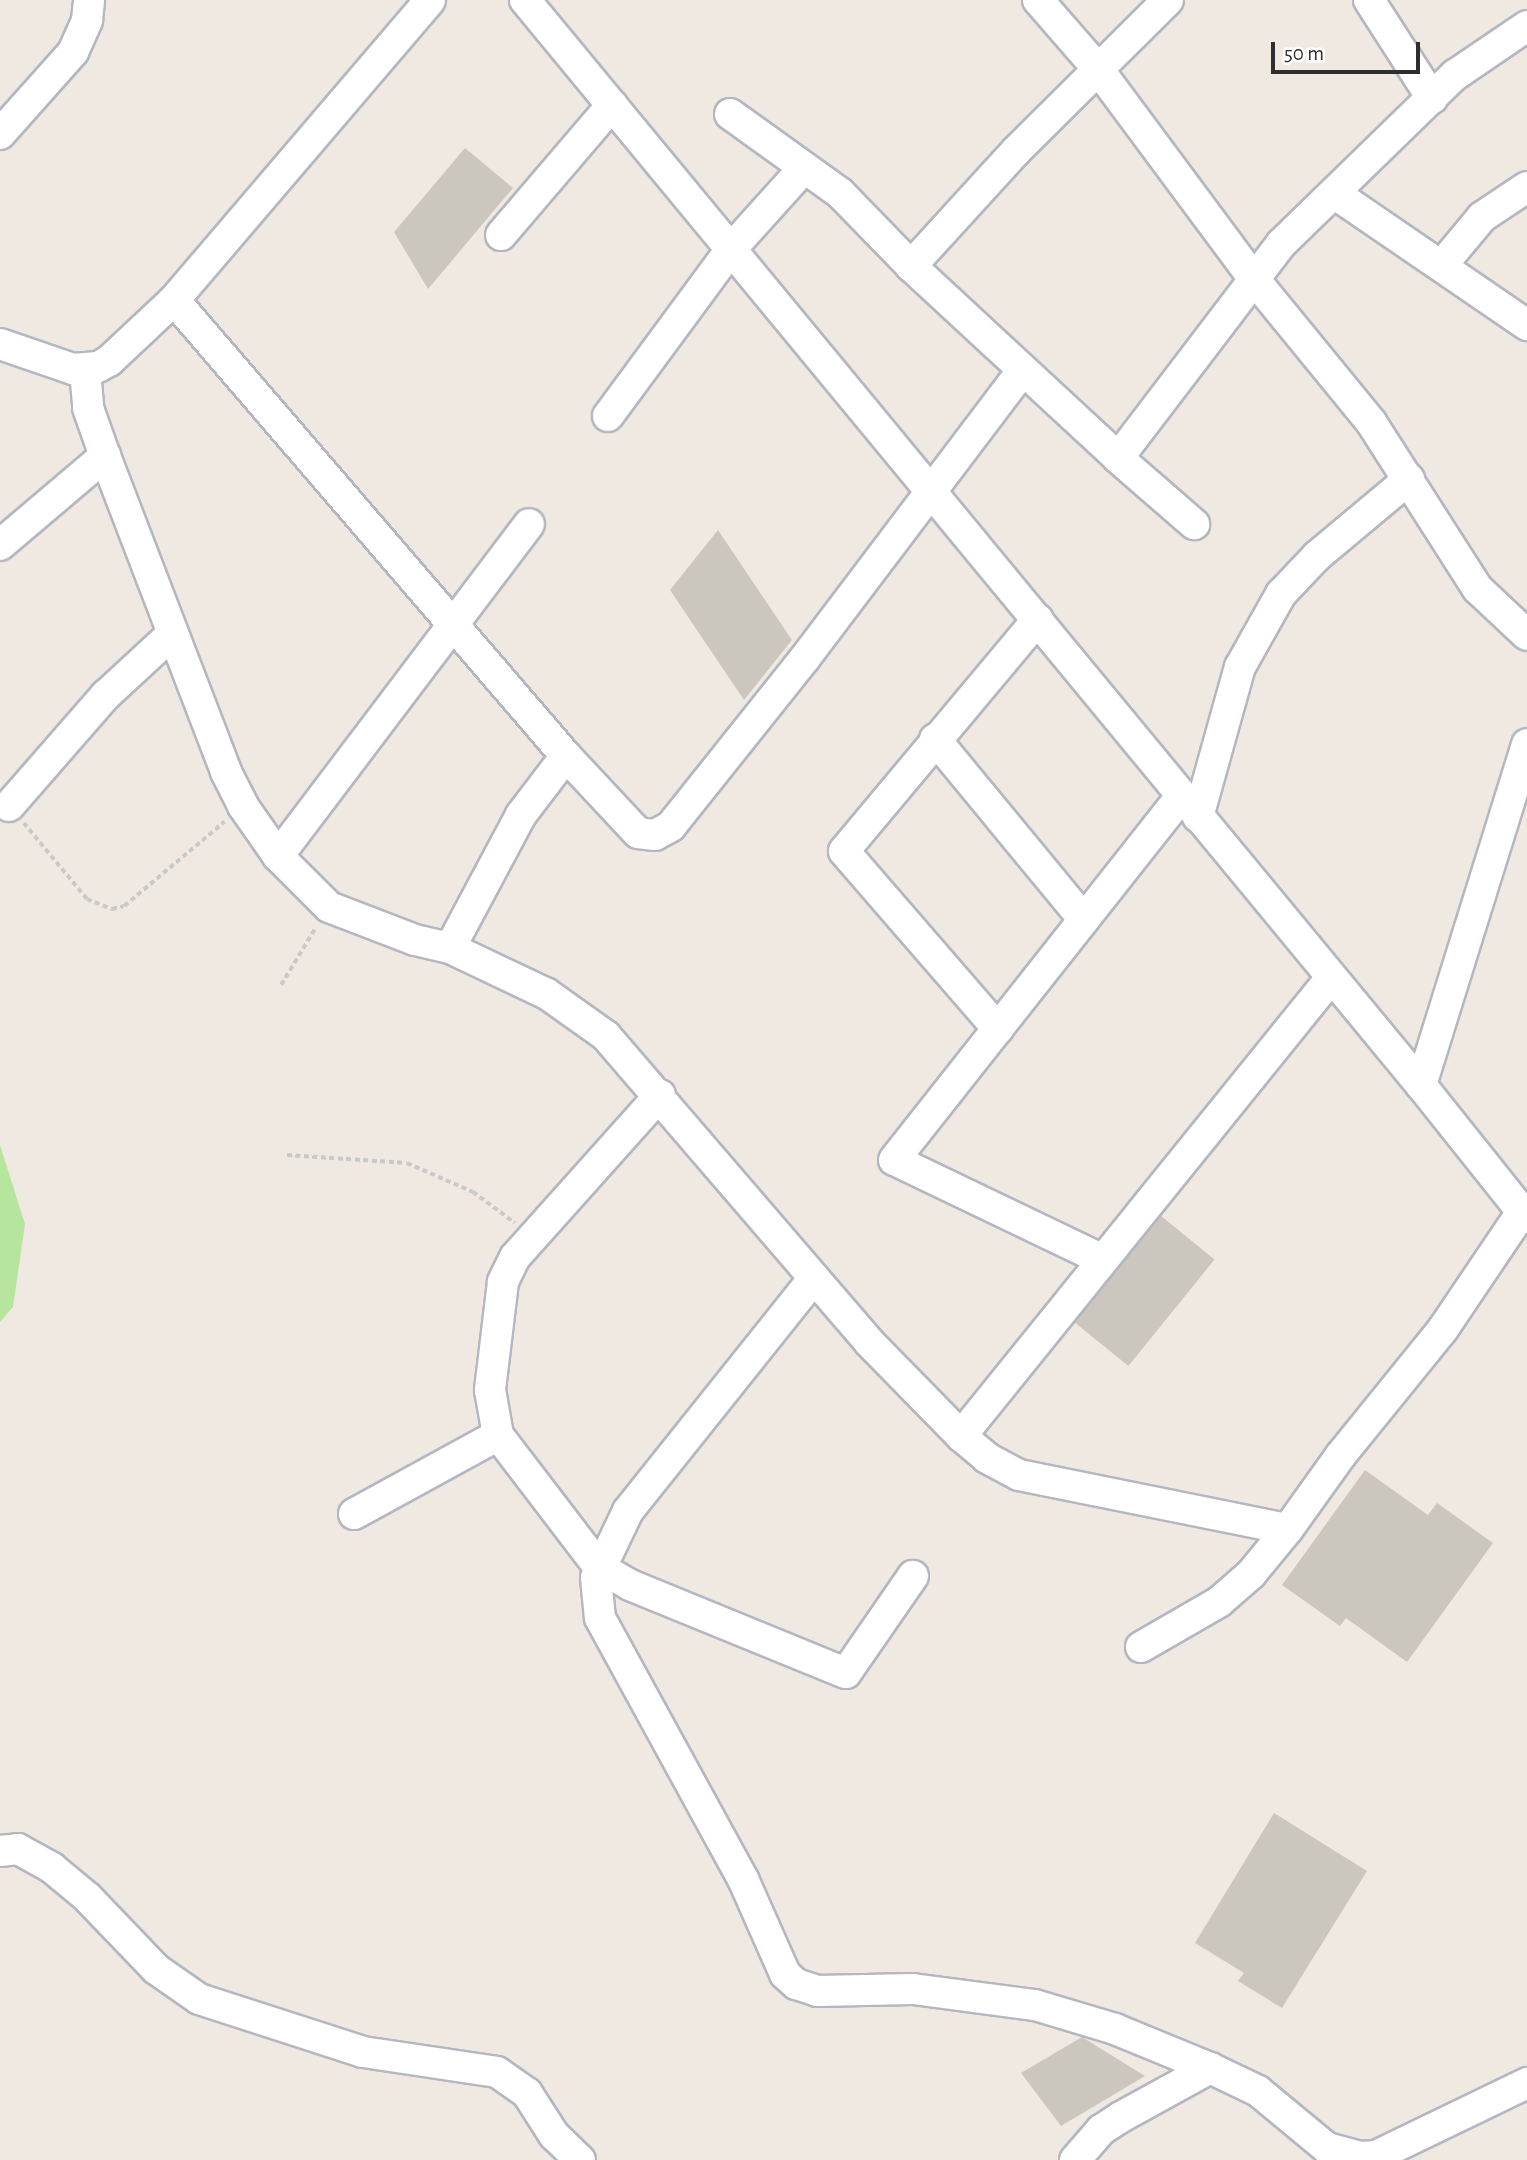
<!DOCTYPE html>
<style>
body{margin:0}
#map{position:relative;width:1527px;height:2160px;overflow:hidden;background:#efe9e1;font-family:"Alegreya Sans",sans-serif}
div>[style]{position:absolute}
[style*='--x']{left:calc(var(--x)*1px);top:calc(var(--y)*1px);width:calc(var(--w)*1px);rotate:calc(var(--a)*1deg)}
.green>*{inset:0;background:#b6e59e}
.building>*{inset:0;background:#cbc7bf;transform-origin:0 0}
.path>*{height:3.5px;margin-top:-1.75px;transform-origin:0;background:repeating-linear-gradient(90deg,#c9c9c9 0 5px,transparent 0 8.5px)}
.roads{filter:drop-shadow(2px 0 #b4b7c1) drop-shadow(-2px 0 #b4b7c1) drop-shadow(0 2px #b4b7c1) drop-shadow(0 -2px #b4b7c1)}
.minor>*{height:30px;margin:-15px;padding:0 15px;transform-origin:15px;border-radius:15px;background:#fff}
span{translate:-50% -50%;white-space:nowrap;text-align:center;line-height:1.15;-webkit-text-stroke:6px #fff;paint-order:stroke}
.scale{position:absolute;left:1271px;top:42px;width:149px;height:32px;box-sizing:border-box;border:4px solid #2e2e2e;border-top:0;padding-left:9px;font-size:21px;line-height:24px;white-space:nowrap;color:#2e2e2e;-webkit-text-stroke:5px #fff;paint-order:stroke}
</style>
<div id="map">
<div class="green">
<div style="clip-path:polygon(0 1145px,25px 1224px,13px 1307px,0 1322px)"></div>
</div>
<div class="building">
<div style="clip-path:polygon(465px 148px,513px 188px,428px 289px,394px 232px)"></div>
<div style="clip-path:polygon(718px 530px,792px 640px,744px 700px,670px 590px)"></div>
<div style="left:1161px;top:1216px;width:69px;height:137px;rotate:39deg"></div>
<div style="clip-path:polygon(1365px 1470px,1428px 1515px,1437px 1503px,1493px 1543px,1407px 1662px,1346px 1618px,1340px 1626px,1282px 1585px)"></div>
<div style="clip-path:polygon(1274px 1813px,1367px 1871px,1282px 2008px,1238px 1981px,1244px 1973px,1195px 1943px)"></div>
<div style="clip-path:polygon(1082px 2037px,1145px 2076px,1061px 2126px,1021px 2073px)"></div>
</div>
<div class="path">
<div style="--x:24;--y:823;--w:99;--a:50.3"></div>
<div style="--x:87;--y:899;--w:27;--a:22"></div>
<div style="--x:112;--y:909;--w:12;--a:-14"></div>
<div style="--x:124;--y:906;--w:131;--a:-40"></div>
<div style="--x:281;--y:985;--w:68;--a:-58.9"></div>
<div style="--x:287;--y:1155;--w:120;--a:3.8"></div>
<div style="--x:407;--y:1163;--w:72;--a:23.7"></div>
<div style="--x:473;--y:1192;--w:52;--a:36.4"></div>
</div>
<div class="roads">
<div class="minor">
<div style="--x:525;--y:0;--w:1407;--a:50.45"></div>
<div style="--x:1421;--y:1085;--w:357;--a:-72.7"></div>
<div style="--x:1038;--y:0;--w:91;--a:49"></div>
<div style="--x:1098;--y:69;--w:262;--a:53.4"></div>
<div style="--x:1254;--y:279;--w:185;--a:50.7"></div>
<div style="--x:1371;--y:422;--w:198;--a:57.4"></div>
<div style="--x:1478;--y:589;--w:67;--a:43.2"></div>
<div style="--x:1168;--y:0;--w:214;--a:135.2"></div>
<div style="--x:1016;--y:151;--w:156;--a:132.4"></div>
<div style="--x:911;--y:266;--w:282;--a:42.8"></div>
<div style="--x:1118;--y:458;--w:269;--a:-52.7"></div>
<div style="--x:1281;--y:244;--w:243;--a:-44.2"></div>
<div style="--x:1455;--y:75;--w:87;--a:-34.2"></div>
<div style="--x:1369;--y:0;--w:117;--a:57.3"></div>
<div style="--x:730;--y:114;--w:135;--a:35.7"></div>
<div style="--x:840;--y:193;--w:102;--a:45.8"></div>
<div style="--x:0;--y:134;--w:110;--a:-48.3"></div>
<div style="--x:73;--y:52;--w:35;--a:-66"></div>
<div style="--x:87;--y:20;--w:20;--a:-84"></div>
<div style="--x:1334;--y:193;--w:234;--a:34.4"></div>
<div style="--x:501;--y:235;--w:171;--a:-49.5"></div>
<div style="--x:1442;--y:265;--w:62;--a:-50.2"></div>
<div style="--x:1482;--y:217;--w:54;--a:-33.7"></div>
<div style="--x:0;--y:344;--w:77;--a:18.9"></div>
<div style="--x:73;--y:369;--w:25;--a:-5"></div>
<div style="--x:98;--y:367;--w:13;--a:-29"></div>
<div style="--x:109;--y:361;--w:89;--a:-43.2"></div>
<div style="--x:174;--y:300;--w:394;--a:-49.5"></div>
<div style="--x:85;--y:370;--w:38;--a:85"></div>
<div style="--x:88;--y:408;--w:51;--a:70.5"></div>
<div style="--x:105;--y:456;--w:338;--a:69"></div>
<div style="--x:226;--y:772;--w:38;--a:63"></div>
<div style="--x:243;--y:806;--w:61;--a:55"></div>
<div style="--x:278;--y:856;--w:72;--a:45"></div>
<div style="--x:329;--y:907;--w:92;--a:21"></div>
<div style="--x:415;--y:940;--w:36;--a:13"></div>
<div style="--x:450;--y:948;--w:151;--a:-61.9"></div>
<div style="--x:521;--y:815;--w:74;--a:-52.7"></div>
<div style="--x:566;--y:756;--w:601;--a:-130.68"></div>
<div style="--x:608;--y:416;--w:207;--a:-53.6"></div>
<div style="--x:731;--y:249;--w:109;--a:-48"></div>
<div style="--x:1118;--y:458;--w:101;--a:41"></div>
<div style="--x:0;--y:545;--w:138;--a:-40.3"></div>
<div style="--x:935;--y:739;--w:234;--a:50.5"></div>
<div style="--x:566;--y:756;--w:105;--a:46.9"></div>
<div style="--x:638;--y:833;--w:17;--a:7"></div>
<div style="--x:655;--y:835;--w:18;--a:-29"></div>
<div style="--x:671;--y:826;--w:215;--a:-51.4"></div>
<div style="--x:805;--y:658;--w:361;--a:-52.9"></div>
<div style="--x:9;--y:806;--w:147;--a:-48.9"></div>
<div style="--x:106;--y:695;--w:90;--a:-42.7"></div>
<div style="--x:1198;--y:817;--w:156;--a:-74.4"></div>
<div style="--x:1240;--y:667;--w:84;--a:-60.7"></div>
<div style="--x:1281;--y:594;--w:52;--a:-46.5"></div>
<div style="--x:1317;--y:556;--w:120;--a:-39.9"></div>
<div style="--x:278;--y:856;--w:416;--a:-52.9"></div>
<div style="--x:450;--y:948;--w:107;--a:25.4"></div>
<div style="--x:547;--y:994;--w:72;--a:35.4"></div>
<div style="--x:606;--y:1036;--w:403;--a:49.3"></div>
<div style="--x:869;--y:1342;--w:132;--a:45.6"></div>
<div style="--x:961;--y:1436;--w:34;--a:40"></div>
<div style="--x:987;--y:1458;--w:36;--a:28"></div>
<div style="--x:1019;--y:1475;--w:274;--a:11.4"></div>
<div style="--x:1288;--y:1529;--w:91;--a:-54.4"></div>
<div style="--x:1341;--y:1455;--w:162;--a:-51"></div>
<div style="--x:1443;--y:1329;--w:141;--a:-56"></div>
<div style="--x:998;--y:1029;--w:235;--a:-130.9"></div>
<div style="--x:844;--y:851;--w:302;--a:-50.1"></div>
<div style="--x:1421;--y:1085;--w:170;--a:51.4"></div>
<div style="--x:660;--y:1095;--w:217;--a:131.8"></div>
<div style="--x:515;--y:1257;--w:28;--a:116"></div>
<div style="--x:503;--y:1282;--w:109;--a:96.9"></div>
<div style="--x:490;--y:1390;--w:46;--a:79.9"></div>
<div style="--x:498;--y:1435;--w:166;--a:52.6"></div>
<div style="--x:599;--y:1567;--w:36;--a:30"></div>
<div style="--x:630;--y:1585;--w:233;--a:22.2"></div>
<div style="--x:846;--y:1673;--w:118;--a:-55.4"></div>
<div style="--x:1101;--y:1259;--w:229;--a:-154.4"></div>
<div style="--x:894;--y:1160;--w:464;--a:-51.7"></div>
<div style="--x:814;--y:1278;--w:298;--a:128.6"></div>
<div style="--x:628;--y:1511;--w:74;--a:115.5"></div>
<div style="--x:596;--y:1578;--w:40;--a:84.3"></div>
<div style="--x:600;--y:1618;--w:298;--a:61.3"></div>
<div style="--x:743;--y:1879;--w:104;--a:66.1"></div>
<div style="--x:785;--y:1974;--w:15;--a:42"></div>
<div style="--x:796;--y:1984;--w:22;--a:18"></div>
<div style="--x:817;--y:1991;--w:96;--a:-1.2"></div>
<div style="--x:913;--y:1989;--w:123;--a:7.5"></div>
<div style="--x:1035;--y:2005;--w:84;--a:16.7"></div>
<div style="--x:1115;--y:2029;--w:103;--a:22.3"></div>
<div style="--x:961;--y:1436;--w:589;--a:-51.07"></div>
<div style="--x:354;--y:1514;--w:164;--a:-28.7"></div>
<div style="--x:1141;--y:1647;--w:90;--a:-30"></div>
<div style="--x:1219;--y:1602;--w:43;--a:-41.2"></div>
<div style="--x:1251;--y:1574;--w:58;--a:-50.6"></div>
<div style="--x:0;--y:1851;--w:18;--a:-6"></div>
<div style="--x:18;--y:1849;--w:39;--a:29"></div>
<div style="--x:52;--y:1868;--w:45;--a:39.6"></div>
<div style="--x:87;--y:1897;--w:100;--a:46.2"></div>
<div style="--x:156;--y:1969;--w:52;--a:34.9"></div>
<div style="--x:199;--y:1999;--w:172;--a:17.9"></div>
<div style="--x:363;--y:2052;--w:135;--a:8.5"></div>
<div style="--x:497;--y:2072;--w:37;--a:35"></div>
<div style="--x:527;--y:2093;--w:50;--a:57.3"></div>
<div style="--x:554;--y:2135;--w:36;--a:44"></div>
<div style="--x:1075;--y:2160;--w:40;--a:-49"></div>
<div style="--x:1101;--y:2130;--w:24;--a:-33"></div>
<div style="--x:1121;--y:2117;--w:102;--a:-28.8"></div>
<div style="--x:1210;--y:2068;--w:53;--a:25.6"></div>
<div style="--x:1258;--y:2091;--w:89;--a:39.6"></div>
<div style="--x:1327;--y:2148;--w:35;--a:15"></div>
<div style="--x:1361;--y:2157;--w:15;--a:-4"></div>
<div style="--x:1376;--y:2156;--w:168;--a:-25.8"></div>
</div>
</div>
<div class="scale">50 m</div>
</div>
